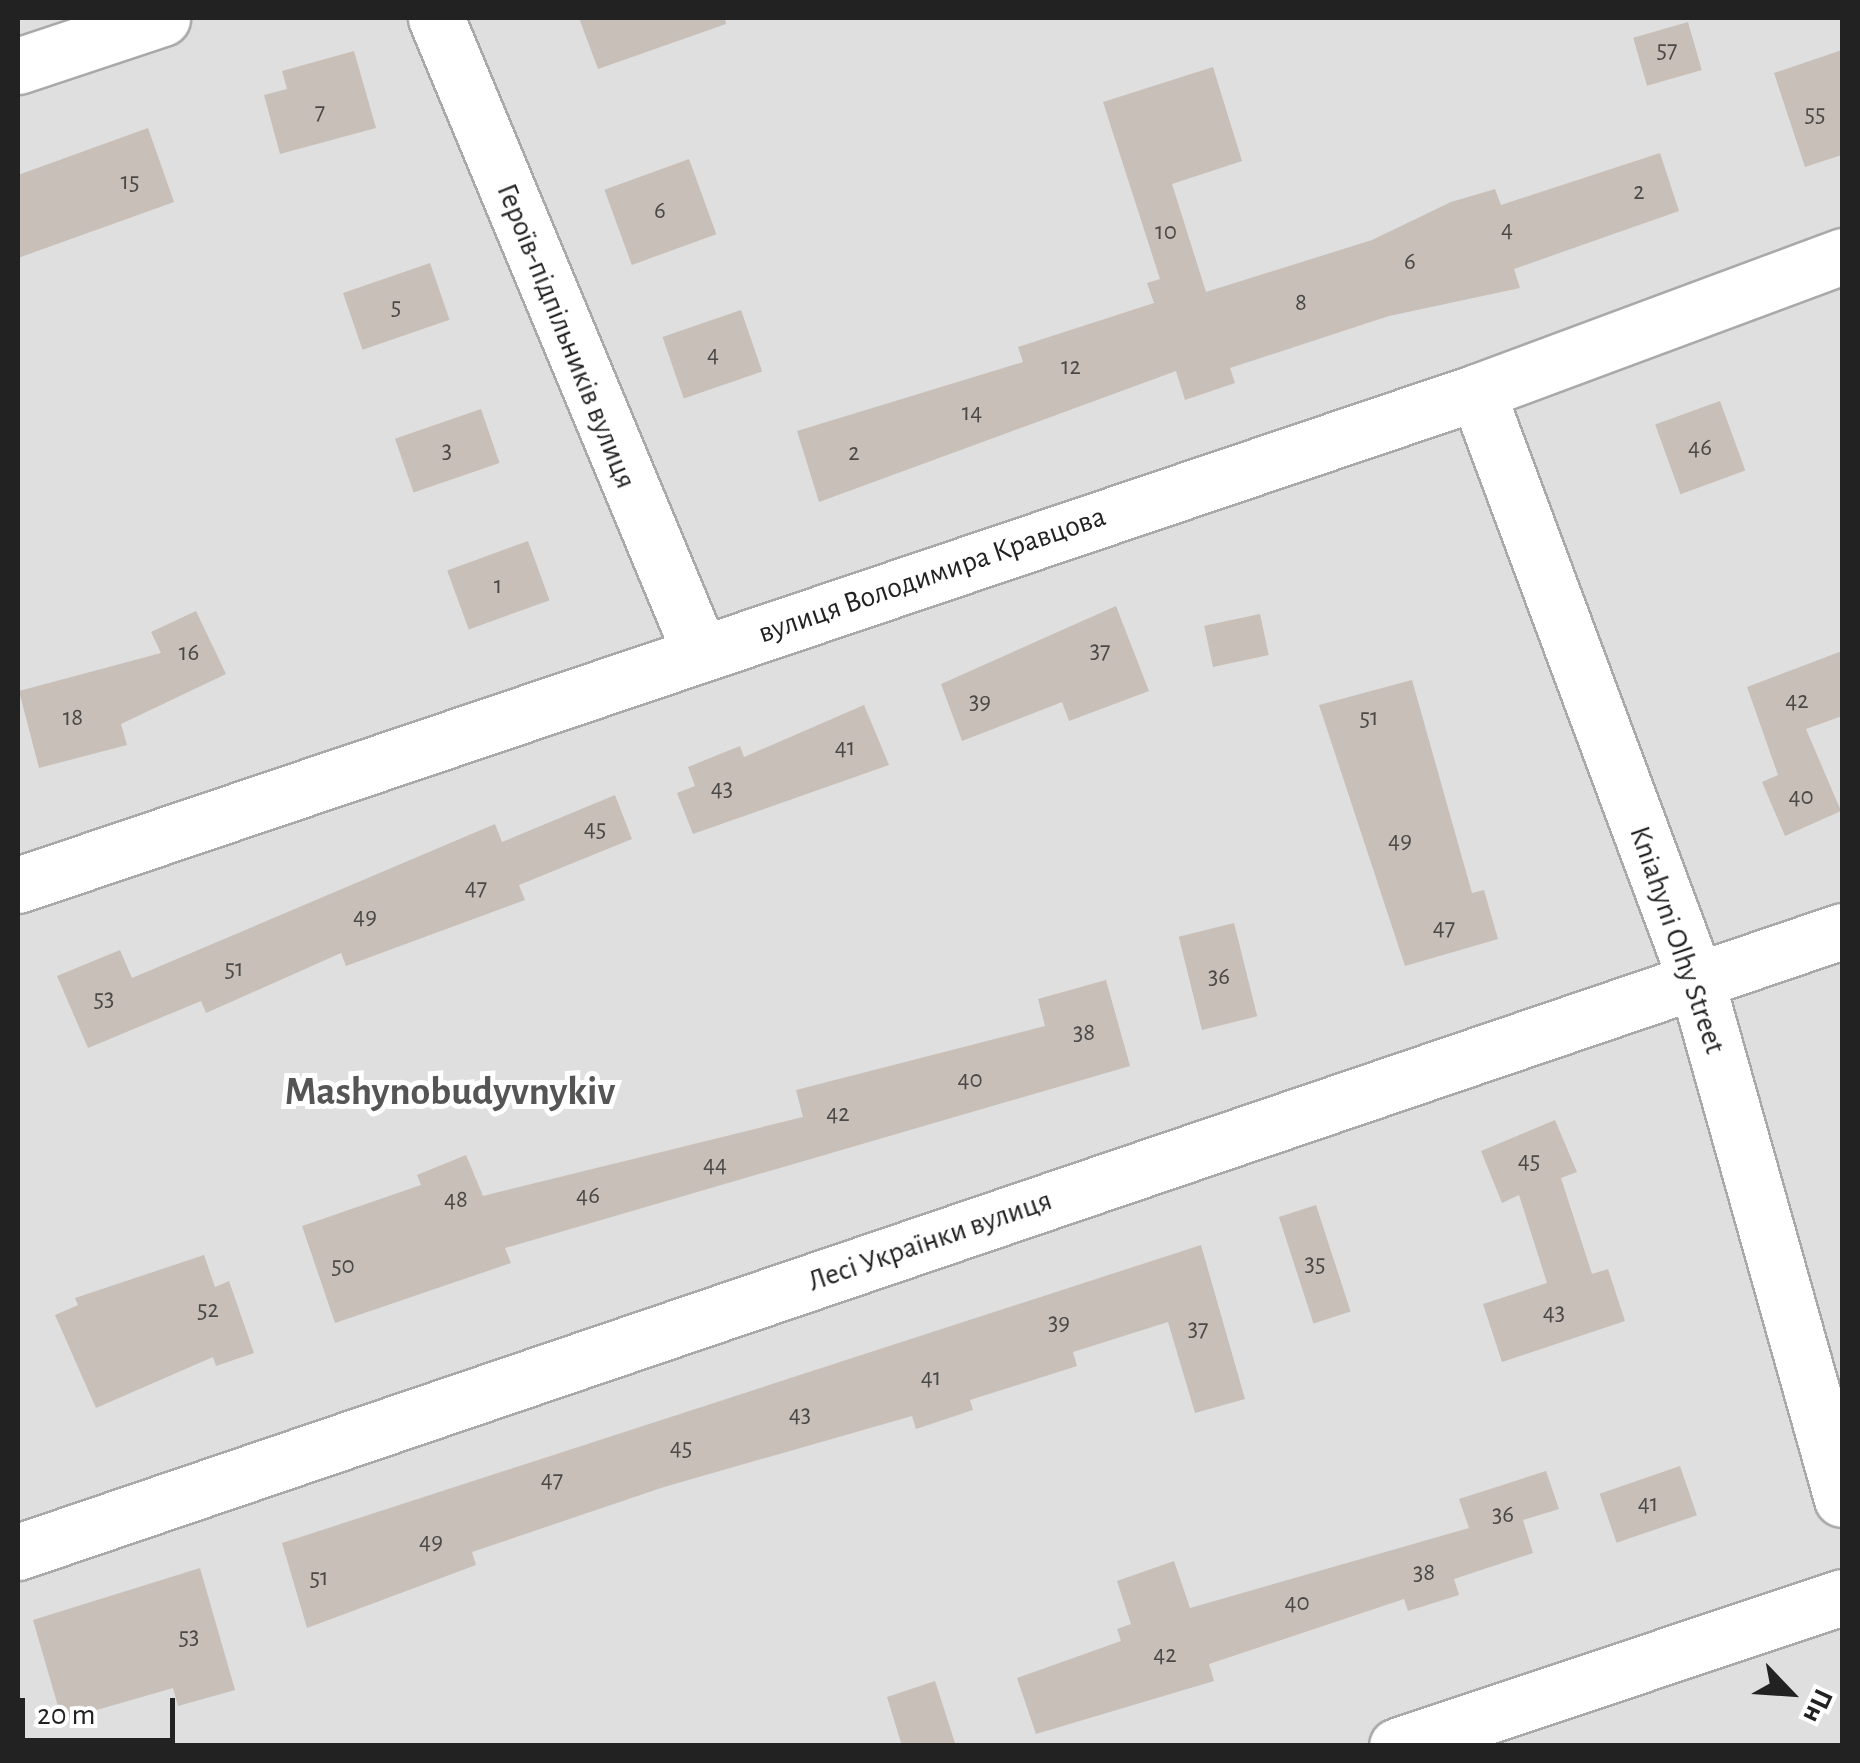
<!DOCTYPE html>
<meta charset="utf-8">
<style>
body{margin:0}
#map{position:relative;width:1860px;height:1763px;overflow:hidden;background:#f2efe9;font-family:"Alegreya Sans",sans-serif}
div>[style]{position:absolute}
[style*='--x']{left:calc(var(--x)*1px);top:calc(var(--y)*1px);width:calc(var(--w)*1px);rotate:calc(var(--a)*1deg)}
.residential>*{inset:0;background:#e0dfdf;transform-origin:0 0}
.building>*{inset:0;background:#c7bfb8;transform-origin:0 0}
.roads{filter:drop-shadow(2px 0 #a9a9a9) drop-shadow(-2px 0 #a9a9a9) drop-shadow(0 2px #a9a9a9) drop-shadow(0 -2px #a9a9a9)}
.minor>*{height:55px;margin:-27.5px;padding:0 27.5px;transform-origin:27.5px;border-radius:27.5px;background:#fff}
span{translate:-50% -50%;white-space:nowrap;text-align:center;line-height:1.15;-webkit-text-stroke:10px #fff;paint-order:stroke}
.number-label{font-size:25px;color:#4b4948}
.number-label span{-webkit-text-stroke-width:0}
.street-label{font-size:30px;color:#222}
.district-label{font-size:40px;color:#555;font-weight:700}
.frame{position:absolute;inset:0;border:20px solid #222;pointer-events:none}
.north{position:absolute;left:1740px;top:1643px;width:100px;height:100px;-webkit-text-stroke:8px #fff;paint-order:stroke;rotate:115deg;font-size:28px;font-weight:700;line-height:40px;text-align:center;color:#222}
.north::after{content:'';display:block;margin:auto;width:35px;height:45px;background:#222;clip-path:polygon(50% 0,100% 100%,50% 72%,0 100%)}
.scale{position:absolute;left:20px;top:1698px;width:155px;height:45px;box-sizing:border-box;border:5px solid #222;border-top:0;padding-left:12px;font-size:30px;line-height:35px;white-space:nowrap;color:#222;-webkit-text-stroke:8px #fff;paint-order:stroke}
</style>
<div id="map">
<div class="residential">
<div style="left:18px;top:18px;width:1824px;height:1727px"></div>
</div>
<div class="building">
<div style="clip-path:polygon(579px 18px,725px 18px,726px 24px,598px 69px)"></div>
<div style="left:1688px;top:22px;width:50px;height:57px;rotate:74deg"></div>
<div style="clip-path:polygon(1842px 50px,1842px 155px,1805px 167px,1774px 73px)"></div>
<div style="clip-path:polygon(354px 51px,376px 128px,280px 154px,264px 95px,287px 89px,282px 71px)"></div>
<div style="clip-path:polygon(1213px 67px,1242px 161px,1172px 184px,1206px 292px,1372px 240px,1451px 202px,1495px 189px,1501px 205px,1660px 153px,1679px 211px,1514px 269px,1520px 288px,1389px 316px,1230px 368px,1235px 383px,1185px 400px,1176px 371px,819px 502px,797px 431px,1023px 362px,1018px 347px,1154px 303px,1147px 283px,1160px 279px,1103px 102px)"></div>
<div style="clip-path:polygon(148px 128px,174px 202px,18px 258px,18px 175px)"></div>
<div style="left:689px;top:159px;width:80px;height:90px;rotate:70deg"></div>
<div style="left:430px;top:263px;width:60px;height:92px;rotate:71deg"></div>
<div style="left:741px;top:310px;width:65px;height:83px;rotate:71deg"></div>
<div style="left:1720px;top:401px;width:74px;height:69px;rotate:70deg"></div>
<div style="left:481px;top:409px;width:57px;height:91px;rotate:71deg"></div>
<div style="left:528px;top:541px;width:63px;height:86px;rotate:70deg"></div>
<div style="clip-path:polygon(1116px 606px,1149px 691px,1069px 721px,1062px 702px,962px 741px,941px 684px)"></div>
<div style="clip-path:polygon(196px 611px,226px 674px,121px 724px,127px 745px,39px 768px,19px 691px,161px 653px,151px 632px)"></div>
<div style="left:1260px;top:614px;width:42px;height:57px;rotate:78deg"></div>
<div style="clip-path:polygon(1842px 651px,1842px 716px,1806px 729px,1841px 811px,1785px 836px,1762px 782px,1778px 775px,1747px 687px)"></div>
<div style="clip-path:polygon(1412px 680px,1472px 893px,1484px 890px,1498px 939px,1405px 966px,1319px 705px)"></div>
<div style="clip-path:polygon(864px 705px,889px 765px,693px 834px,677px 793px,695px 786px,688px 767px,740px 746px,744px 757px)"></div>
<div style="clip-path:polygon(615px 795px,632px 839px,519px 885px,525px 900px,346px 966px,341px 953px,206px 1013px,201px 1001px,88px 1048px,57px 976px,120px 950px,132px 978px,495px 824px,502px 842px)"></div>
<div style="left:1234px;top:923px;width:96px;height:57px;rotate:76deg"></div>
<div style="clip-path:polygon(1106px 980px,1130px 1066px,505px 1248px,511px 1263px,335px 1323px,302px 1226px,421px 1185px,417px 1175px,466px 1155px,483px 1196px,803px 1117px,796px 1090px,1045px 1026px,1038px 999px)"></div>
<div style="clip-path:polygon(1555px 1120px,1577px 1172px,1561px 1178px,1592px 1274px,1608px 1269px,1625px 1321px,1502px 1362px,1483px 1304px,1547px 1283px,1519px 1195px,1502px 1203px,1481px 1151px)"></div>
<div style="left:1316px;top:1205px;width:112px;height:39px;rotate:72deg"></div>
<div style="clip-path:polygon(1201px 1245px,1245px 1399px,1195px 1413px,1168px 1322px,1073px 1352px,1077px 1366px,970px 1400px,973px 1410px,916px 1429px,912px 1416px,664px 1487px,472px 1552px,476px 1565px,307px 1628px,282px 1543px)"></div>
<div style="clip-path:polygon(204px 1255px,215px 1287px,229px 1281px,254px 1353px,216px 1366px,213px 1357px,96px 1408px,55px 1315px,78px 1305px,75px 1298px)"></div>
<div style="left:1680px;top:1466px;width:52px;height:85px;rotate:71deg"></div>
<div style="clip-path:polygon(1546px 1471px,1559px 1509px,1523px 1520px,1533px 1553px,1454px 1579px,1459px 1595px,1408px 1611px,1404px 1599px,1209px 1664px,1214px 1681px,1036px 1734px,1017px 1678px,1121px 1641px,1117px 1629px,1131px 1624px,1117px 1581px,1174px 1561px,1190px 1608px,1469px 1528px,1459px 1499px)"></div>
<div style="clip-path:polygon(200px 1568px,235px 1690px,178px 1706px,173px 1688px,62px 1720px,33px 1620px)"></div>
<div style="clip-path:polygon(935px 1681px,956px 1746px,902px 1746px,887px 1697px)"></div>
</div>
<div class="roads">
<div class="minor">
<div style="--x:436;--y:18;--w:687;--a:67.39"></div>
<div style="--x:18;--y:66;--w:152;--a:-18.4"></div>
<div style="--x:1477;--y:392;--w:627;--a:69.57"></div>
<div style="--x:1696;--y:980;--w:539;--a:74.29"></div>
<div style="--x:18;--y:885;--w:1540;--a:-18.67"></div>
<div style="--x:1477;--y:392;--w:390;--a:-20.4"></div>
<div style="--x:18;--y:1552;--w:1927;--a:-18.8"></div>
<div style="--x:1397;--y:1746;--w:469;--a:-18.5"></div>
</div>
</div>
<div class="number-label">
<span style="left:1667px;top:50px">57</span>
<span style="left:320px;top:112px">7</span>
<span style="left:1815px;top:114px">55</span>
<span style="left:130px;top:182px">15</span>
<span style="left:1639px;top:192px">2</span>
<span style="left:660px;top:211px">6</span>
<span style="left:1507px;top:230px">4</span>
<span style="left:1166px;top:232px">10</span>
<span style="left:1410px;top:262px">6</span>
<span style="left:1301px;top:303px">8</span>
<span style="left:396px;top:307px">5</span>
<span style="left:713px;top:355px">4</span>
<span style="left:1071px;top:367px">12</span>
<span style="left:972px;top:413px">14</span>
<span style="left:1700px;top:448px">46</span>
<span style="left:447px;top:451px">3</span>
<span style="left:854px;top:453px">2</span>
<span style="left:498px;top:586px">1</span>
<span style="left:1100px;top:651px">37</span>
<span style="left:189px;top:653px">16</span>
<span style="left:1797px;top:701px">42</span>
<span style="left:980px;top:702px">39</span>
<span style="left:73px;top:718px">18</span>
<span style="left:1369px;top:718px">51</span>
<span style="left:845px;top:748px">41</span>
<span style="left:722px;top:789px">43</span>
<span style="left:1801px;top:797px">40</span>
<span style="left:595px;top:829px">45</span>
<span style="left:1400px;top:841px">49</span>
<span style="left:476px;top:888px">47</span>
<span style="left:365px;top:917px">49</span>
<span style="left:1444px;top:928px">47</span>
<span style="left:234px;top:969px">51</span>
<span style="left:1219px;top:977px">36</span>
<span style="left:104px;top:999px">53</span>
<span style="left:1084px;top:1033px">38</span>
<span style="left:970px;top:1080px">40</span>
<span style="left:838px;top:1114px">42</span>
<span style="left:1529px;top:1161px">45</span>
<span style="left:715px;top:1165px">44</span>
<span style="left:588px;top:1196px">46</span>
<span style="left:456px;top:1200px">48</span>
<span style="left:1315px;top:1264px">35</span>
<span style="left:343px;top:1266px">50</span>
<span style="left:208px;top:1310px">52</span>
<span style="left:1554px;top:1313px">43</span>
<span style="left:1059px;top:1323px">39</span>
<span style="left:1198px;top:1329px">37</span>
<span style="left:931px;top:1378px">41</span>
<span style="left:800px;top:1415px">43</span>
<span style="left:681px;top:1448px">45</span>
<span style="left:552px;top:1480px">47</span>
<span style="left:1648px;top:1504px">41</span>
<span style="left:1503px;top:1515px">36</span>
<span style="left:431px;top:1542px">49</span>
<span style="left:1424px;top:1573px">38</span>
<span style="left:319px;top:1578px">51</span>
<span style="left:1297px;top:1603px">40</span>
<span style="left:189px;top:1637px">53</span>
<span style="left:1165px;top:1655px">42</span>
</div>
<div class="street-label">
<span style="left:566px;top:336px;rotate:68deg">Героїв-підпільників вулиця</span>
<span style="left:932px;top:575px;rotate:-19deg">вулиця Володимира Кравцова</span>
<span style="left:1677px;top:940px;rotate:71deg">Kniahyni Olhy Street</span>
<span style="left:930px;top:1241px;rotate:-19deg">Лесі Українки вулиця</span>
</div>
<div class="district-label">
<span style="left:450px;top:1092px">Mashynobudyvnykiv</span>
</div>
<div class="frame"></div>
<div class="north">Пн</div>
<div class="scale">20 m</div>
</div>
